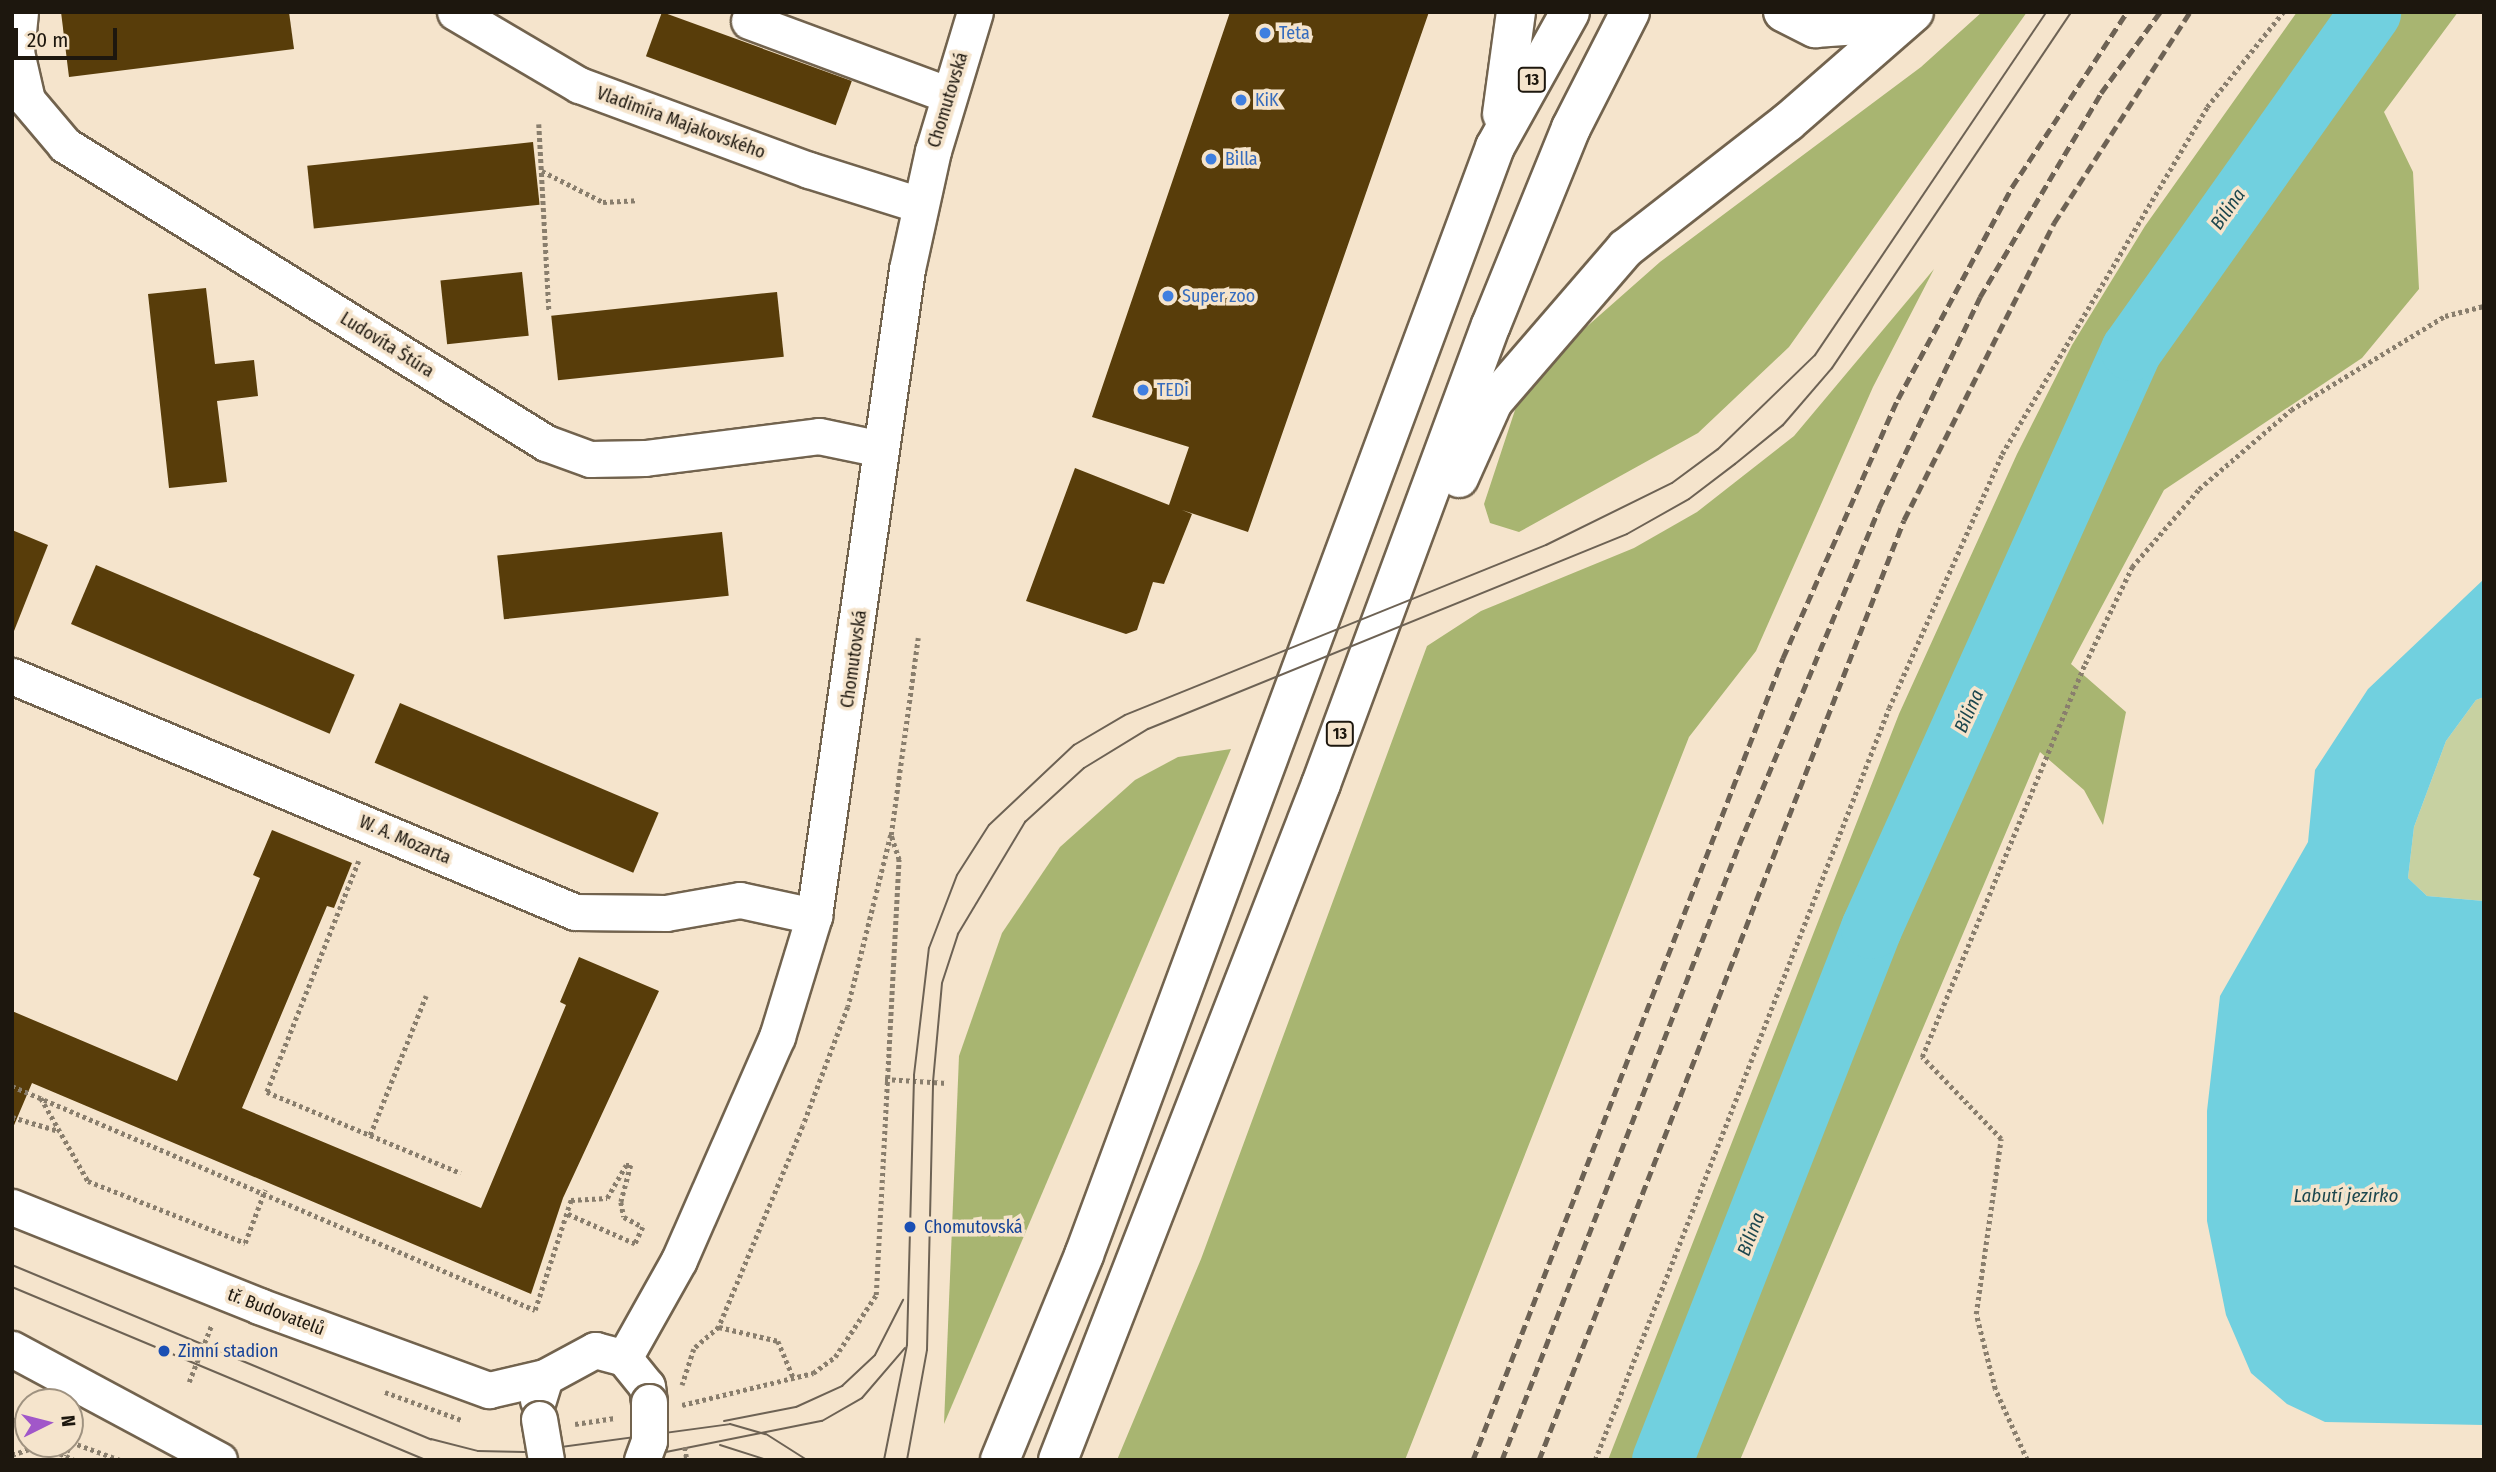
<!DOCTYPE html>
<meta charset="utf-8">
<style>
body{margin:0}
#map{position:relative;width:2496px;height:1472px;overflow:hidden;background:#f5e4cc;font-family:"Fira Sans Condensed",sans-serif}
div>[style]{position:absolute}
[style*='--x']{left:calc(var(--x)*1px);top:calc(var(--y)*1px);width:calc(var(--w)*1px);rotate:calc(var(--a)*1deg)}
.green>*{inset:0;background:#c7d1a1}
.forest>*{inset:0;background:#a8b571}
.water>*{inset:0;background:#71d0df}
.river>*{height:61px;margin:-30.5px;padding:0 30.5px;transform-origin:30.5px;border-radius:30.5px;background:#71d0df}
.building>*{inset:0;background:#583d0a;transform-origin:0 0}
.path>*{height:4.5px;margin-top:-2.25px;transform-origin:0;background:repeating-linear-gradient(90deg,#897e6d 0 3.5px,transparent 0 7px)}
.roads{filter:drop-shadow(2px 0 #72634e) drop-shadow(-2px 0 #72634e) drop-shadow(0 2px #72634e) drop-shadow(0 -2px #72634e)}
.minor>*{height:35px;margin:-17.5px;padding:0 17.5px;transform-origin:17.5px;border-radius:17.5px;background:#fff}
.highway>*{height:38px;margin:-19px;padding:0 19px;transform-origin:19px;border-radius:19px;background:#fff}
.tram>*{height:2px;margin:-1px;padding:0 1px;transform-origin:1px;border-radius:1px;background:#6d6254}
.rail>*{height:5px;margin-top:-2.5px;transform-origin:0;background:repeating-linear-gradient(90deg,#6d6254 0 10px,transparent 0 15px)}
.path-bridge>*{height:4.5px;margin-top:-2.25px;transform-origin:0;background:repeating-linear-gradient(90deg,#897e6d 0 3.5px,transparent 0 7px)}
.bridges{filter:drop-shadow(2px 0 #72634e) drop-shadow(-2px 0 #72634e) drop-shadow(0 2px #72634e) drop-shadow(0 -2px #72634e)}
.minor-bridge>*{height:35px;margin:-17.5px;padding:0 17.5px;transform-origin:17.5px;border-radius:17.5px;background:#fff}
.dots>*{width:19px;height:19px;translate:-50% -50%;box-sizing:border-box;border:4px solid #f5e4cc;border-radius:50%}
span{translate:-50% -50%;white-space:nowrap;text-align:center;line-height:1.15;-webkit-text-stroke:7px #f5e4cc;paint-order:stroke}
.shield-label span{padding:2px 5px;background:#f5e4cc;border:2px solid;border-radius:5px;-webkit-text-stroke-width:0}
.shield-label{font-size:16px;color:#1d170e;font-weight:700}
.shop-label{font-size:18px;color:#366cbe}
.left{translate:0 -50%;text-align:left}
.street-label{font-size:18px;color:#1d170e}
.transit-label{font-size:18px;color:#164399}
.water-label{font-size:19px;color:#1c474e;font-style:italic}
.frame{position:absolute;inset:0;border:14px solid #1d170e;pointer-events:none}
.north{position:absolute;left:14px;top:1388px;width:70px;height:70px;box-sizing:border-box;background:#f5e4cc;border:2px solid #9f9280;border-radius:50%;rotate:84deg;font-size:19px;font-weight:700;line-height:28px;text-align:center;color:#1d170e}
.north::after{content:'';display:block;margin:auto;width:24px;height:32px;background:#a157c9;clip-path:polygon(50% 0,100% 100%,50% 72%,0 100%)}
.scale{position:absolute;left:14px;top:28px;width:103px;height:32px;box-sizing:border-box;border:4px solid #1d170e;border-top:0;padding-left:9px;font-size:21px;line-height:24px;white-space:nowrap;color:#1d170e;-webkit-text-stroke:5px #f5e4cc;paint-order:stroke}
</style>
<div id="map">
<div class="green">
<div style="clip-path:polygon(2484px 697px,2484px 901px,2427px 896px,2408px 878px,2414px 827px,2446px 741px,2476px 700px)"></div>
</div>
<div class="forest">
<div style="clip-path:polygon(1982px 12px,2027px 12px,1789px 347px,1698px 433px,1519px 532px,1490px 523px,1484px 504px,1517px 404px,1575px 337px,1660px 262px,1921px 67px)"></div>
<div style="clip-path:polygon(2297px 12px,2458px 12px,2384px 112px,2413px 172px,2419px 289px,2362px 358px,2164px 490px,2071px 664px,2126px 712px,2103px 825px,2084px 790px,2040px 752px,1740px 1460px,1608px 1460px,1899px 714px,2017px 454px,2072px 345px,2145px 226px)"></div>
<div style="clip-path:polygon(1934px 269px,1873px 387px,1756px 651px,1689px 737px,1405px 1460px,1117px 1460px,1201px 1259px,1427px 646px,1481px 611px,1634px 548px,1697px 512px,1794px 436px)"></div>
<div style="clip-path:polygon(1231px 749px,944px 1424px,959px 1056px,1002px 933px,1060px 847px,1135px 780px,1178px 757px)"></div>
</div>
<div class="water">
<div style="clip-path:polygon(2484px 579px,2484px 697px,2476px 700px,2446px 741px,2414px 827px,2408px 878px,2427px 896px,2484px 901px,2484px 1425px,2325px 1422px,2287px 1404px,2251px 1373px,2226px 1315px,2207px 1221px,2207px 1111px,2220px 996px,2308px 842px,2315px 770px,2368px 689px)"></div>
</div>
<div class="river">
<div style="--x:1662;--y:1460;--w:572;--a:-68.55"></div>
<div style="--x:1871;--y:928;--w:634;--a:-65.78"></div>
<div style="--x:2131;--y:350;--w:414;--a:-54.7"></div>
</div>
<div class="building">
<div style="clip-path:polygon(61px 12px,289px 12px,294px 49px,69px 77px)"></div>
<div style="left:662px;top:12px;width:202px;height:47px;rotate:20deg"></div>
<div style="clip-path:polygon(1230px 12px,1429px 12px,1248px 532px,1182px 510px,1192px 514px,1164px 584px,1153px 582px,1137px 630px,1126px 634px,1026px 601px,1075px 468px,1169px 505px,1189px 447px,1092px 417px)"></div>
<div style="left:533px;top:142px;width:63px;height:227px;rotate:84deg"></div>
<div style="left:522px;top:272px;width:64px;height:82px;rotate:84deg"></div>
<div style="clip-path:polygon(206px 288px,215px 364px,254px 360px,258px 396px,217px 401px,227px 482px,169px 488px,148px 294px)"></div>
<div style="left:777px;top:292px;width:65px;height:227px;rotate:84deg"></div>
<div style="clip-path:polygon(12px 530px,48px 545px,14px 631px,12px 631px)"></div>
<div style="left:722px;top:532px;width:64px;height:226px;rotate:84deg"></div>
<div style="left:96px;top:565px;width:281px;height:64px;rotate:23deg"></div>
<div style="left:400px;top:703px;width:281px;height:65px;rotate:23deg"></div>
<div style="clip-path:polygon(272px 830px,352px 863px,334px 908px,327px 906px,242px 1108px,481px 1208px,566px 1005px,560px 1002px,579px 957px,659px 991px,563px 1198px,531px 1294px,32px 1083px,12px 1130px,12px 1011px,177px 1081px,260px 878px,253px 875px)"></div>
</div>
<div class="path">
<div style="--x:539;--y:124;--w:187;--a:86.9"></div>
<div style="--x:542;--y:171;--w:68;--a:26.9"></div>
<div style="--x:603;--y:202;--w:34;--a:-3"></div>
<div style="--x:891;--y:835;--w:199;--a:-82.2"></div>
<div style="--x:359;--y:861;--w:249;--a:111.7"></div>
<div style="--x:267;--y:1092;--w:210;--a:22.7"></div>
<div style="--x:885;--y:1079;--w:62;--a:3.7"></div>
<div style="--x:12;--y:1086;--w:569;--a:23.19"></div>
<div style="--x:535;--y:1310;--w:116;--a:-71.9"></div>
<div style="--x:571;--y:1200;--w:36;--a:-3"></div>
<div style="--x:607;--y:1198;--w:38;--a:-60"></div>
<div style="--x:626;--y:1165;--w:5;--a:0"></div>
<div style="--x:631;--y:1165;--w:38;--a:105"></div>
<div style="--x:621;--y:1202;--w:15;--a:79"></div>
<div style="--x:624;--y:1217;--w:21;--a:28"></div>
<div style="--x:643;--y:1227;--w:19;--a:115"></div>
<div style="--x:635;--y:1244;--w:74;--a:-156.2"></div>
<div style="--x:41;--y:1098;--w:95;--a:60.5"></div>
<div style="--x:88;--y:1181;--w:169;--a:21.5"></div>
<div style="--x:245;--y:1243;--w:57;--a:-69.3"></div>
<div style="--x:12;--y:1117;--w:49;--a:16.6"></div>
<div style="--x:370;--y:1135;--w:150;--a:-68.1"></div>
<div style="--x:719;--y:1327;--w:61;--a:13.3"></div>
<div style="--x:778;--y:1341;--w:41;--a:67.2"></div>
<div style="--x:189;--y:1382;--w:62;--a:-68.4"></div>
<div style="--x:385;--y:1392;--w:82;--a:20"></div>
<div style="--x:682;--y:1405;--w:135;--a:-13.7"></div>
<div style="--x:813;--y:1373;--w:27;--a:-36"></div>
<div style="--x:835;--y:1357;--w:74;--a:-56.5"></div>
<div style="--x:876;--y:1295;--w:436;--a:-87"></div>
<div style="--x:899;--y:860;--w:26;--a:-108"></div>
<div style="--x:891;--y:835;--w:177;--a:104"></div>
<div style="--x:848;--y:1007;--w:127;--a:110.7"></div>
<div style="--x:803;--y:1126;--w:218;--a:112.7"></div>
<div style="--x:719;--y:1327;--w:33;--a:139"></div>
<div style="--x:694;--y:1349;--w:38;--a:108"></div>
<div style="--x:12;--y:1419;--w:17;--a:21"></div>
<div style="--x:575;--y:1424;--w:40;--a:-8.5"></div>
<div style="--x:71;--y:1442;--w:52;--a:20.2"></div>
<div style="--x:71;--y:1442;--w:15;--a:110"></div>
<div style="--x:66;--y:1456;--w:9;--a:27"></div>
<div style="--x:12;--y:1455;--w:31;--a:-19"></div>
<div style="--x:41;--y:1445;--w:27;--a:24"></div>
<div style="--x:1595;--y:1460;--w:807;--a:-68.65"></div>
<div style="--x:1889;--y:708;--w:278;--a:-66"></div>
<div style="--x:2002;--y:454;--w:403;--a:-59.4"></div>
<div style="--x:2207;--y:107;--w:122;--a:-51.3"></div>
<div style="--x:2027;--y:1460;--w:78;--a:-114.3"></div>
<div style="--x:1995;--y:1389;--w:77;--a:-104.2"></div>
<div style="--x:1976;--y:1314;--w:177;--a:-81.9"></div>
<div style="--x:2001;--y:1139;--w:114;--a:-133.9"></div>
<div style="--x:1922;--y:1057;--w:425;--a:-67.5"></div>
<div style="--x:2085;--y:664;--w:108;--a:-64.1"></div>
<div style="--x:2132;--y:567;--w:103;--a:-49.3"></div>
<div style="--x:2199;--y:489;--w:121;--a:-40.7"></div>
<div style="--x:2291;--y:410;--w:180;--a:-31.4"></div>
<div style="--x:2445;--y:316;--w:40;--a:-14.4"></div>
</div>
<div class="roads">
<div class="minor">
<div style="--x:20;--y:12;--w:40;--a:95.7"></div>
<div style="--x:16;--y:52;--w:49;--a:77.1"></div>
<div style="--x:27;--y:100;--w:59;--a:49.8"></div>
<div style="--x:65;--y:145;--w:566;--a:31.78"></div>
<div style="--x:546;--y:443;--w:47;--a:20"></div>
<div style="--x:590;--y:459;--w:55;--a:-1"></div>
<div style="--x:645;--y:458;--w:175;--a:-7.2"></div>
<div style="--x:819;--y:436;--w:63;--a:11.8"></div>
<div style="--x:455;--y:12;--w:144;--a:30.5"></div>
<div style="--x:579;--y:85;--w:245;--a:20.3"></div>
<div style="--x:809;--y:170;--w:116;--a:17.5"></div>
<div style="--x:749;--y:21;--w:213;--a:20.3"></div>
<div style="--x:12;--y:676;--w:610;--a:22.74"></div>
<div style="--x:575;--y:912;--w:91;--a:0.6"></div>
<div style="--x:666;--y:913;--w:75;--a:-10"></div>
<div style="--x:740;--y:900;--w:76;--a:12.2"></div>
<div style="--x:12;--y:1207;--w:266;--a:21.8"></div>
<div style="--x:259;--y:1306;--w:245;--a:20.1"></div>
<div style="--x:489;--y:1390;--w:57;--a:-13.1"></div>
<div style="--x:12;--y:1349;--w:235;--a:28.2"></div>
<div style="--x:624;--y:1358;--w:112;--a:-60.7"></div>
<div style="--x:679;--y:1260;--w:244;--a:-66.3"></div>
<div style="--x:777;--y:1037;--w:127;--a:-73"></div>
<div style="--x:814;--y:916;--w:654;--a:-81.82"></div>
<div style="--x:907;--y:269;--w:121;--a:-77.6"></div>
<div style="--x:933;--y:151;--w:145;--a:-73.2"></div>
<div style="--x:538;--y:1400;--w:24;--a:-73"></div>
<div style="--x:545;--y:1377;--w:57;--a:-28.4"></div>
<div style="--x:595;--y:1350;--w:30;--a:15"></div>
<div style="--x:624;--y:1358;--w:36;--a:51"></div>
<div style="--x:647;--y:1386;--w:16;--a:83"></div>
</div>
<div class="highway">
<div style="--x:1783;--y:12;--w:36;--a:27"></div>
<div style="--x:1815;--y:28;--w:87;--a:-3.9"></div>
<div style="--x:1502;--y:114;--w:103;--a:-82.2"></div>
<div style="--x:1459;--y:478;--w:83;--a:-65.9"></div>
<div style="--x:1493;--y:402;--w:203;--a:-49.2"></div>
<div style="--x:1626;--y:248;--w:205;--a:-37.9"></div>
<div style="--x:1788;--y:122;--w:167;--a:-41.1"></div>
<div style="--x:1000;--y:1460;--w:222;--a:-67.7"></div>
<div style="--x:1084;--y:1255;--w:1182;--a:-69.65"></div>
<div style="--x:1495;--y:147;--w:154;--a:-60.9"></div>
<div style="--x:1058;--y:1460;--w:725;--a:-68.74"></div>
<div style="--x:1321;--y:784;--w:489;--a:-69.7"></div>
<div style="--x:1491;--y:325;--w:213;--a:-67.9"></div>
<div style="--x:1571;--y:128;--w:130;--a:-63"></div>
</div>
</div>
<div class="tram">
<div style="--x:12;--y:1265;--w:454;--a:22.6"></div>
<div style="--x:431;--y:1439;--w:49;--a:14.3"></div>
<div style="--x:478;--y:1451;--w:46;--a:1.2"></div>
<div style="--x:524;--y:1452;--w:208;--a:-7.7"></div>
<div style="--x:730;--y:1424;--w:37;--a:16"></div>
<div style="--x:766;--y:1434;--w:49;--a:32.4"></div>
<div style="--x:12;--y:1287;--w:449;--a:22.7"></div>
<div style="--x:724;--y:1421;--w:73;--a:-11"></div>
<div style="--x:796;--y:1407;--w:51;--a:-24.5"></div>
<div style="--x:842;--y:1386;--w:45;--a:-43.2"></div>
<div style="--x:875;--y:1355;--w:62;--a:-63"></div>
<div style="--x:720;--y:1445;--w:49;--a:17.7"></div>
<div style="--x:626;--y:1460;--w:200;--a:-11.3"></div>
<div style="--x:822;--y:1421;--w:46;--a:-29.9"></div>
<div style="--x:862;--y:1398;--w:66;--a:-49.3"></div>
<div style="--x:884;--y:1460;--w:117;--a:-78.7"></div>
<div style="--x:907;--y:1345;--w:270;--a:-88.5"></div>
<div style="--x:914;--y:1075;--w:128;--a:-83.3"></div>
<div style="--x:929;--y:948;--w:78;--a:-69"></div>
<div style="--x:957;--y:875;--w:59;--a:-57.4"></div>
<div style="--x:989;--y:825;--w:117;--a:-43.3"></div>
<div style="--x:1074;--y:745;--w:59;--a:-30.5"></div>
<div style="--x:1125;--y:715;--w:454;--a:-22"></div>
<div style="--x:1546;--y:545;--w:140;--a:-26.2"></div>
<div style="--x:1672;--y:483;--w:57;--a:-36.5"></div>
<div style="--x:1718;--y:449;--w:135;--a:-44.1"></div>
<div style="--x:1815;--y:355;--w:414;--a:-56"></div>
<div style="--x:907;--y:1460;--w:112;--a:-79.7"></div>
<div style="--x:927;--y:1350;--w:268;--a:-88.7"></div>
<div style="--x:933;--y:1082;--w:99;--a:-84.8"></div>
<div style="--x:942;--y:983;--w:52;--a:-71.9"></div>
<div style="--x:958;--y:934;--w:131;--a:-59.1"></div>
<div style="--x:1025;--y:822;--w:80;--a:-42.5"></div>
<div style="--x:1084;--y:768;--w:75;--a:-31.4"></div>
<div style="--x:1148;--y:729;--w:517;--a:-22.15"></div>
<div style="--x:1627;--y:534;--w:71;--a:-29.4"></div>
<div style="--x:1689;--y:499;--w:58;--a:-37.3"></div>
<div style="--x:1735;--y:464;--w:62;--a:-39.1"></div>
<div style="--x:1783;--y:425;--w:75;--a:-49.3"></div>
<div style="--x:1832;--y:368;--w:429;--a:-56.1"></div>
</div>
<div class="rail">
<div style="--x:1473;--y:1460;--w:860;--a:-68.87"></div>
<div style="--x:1783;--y:658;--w:283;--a:-66.1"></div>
<div style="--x:1898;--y:399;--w:241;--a:-61.7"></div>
<div style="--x:2012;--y:187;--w:209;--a:-56.7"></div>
<div style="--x:1502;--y:1460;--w:659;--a:-68.93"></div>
<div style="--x:1739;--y:845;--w:365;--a:-67.4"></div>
<div style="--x:1879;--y:508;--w:234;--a:-64.4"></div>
<div style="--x:1980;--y:297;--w:237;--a:-59.3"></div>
<div style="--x:2101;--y:93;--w:100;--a:-53.9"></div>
<div style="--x:1539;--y:1460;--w:1008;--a:-68.78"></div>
<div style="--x:1904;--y:520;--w:333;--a:-63.2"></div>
<div style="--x:2054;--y:223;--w:251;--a:-57.2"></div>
</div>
<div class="path-bridge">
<div style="--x:685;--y:1447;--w:13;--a:81"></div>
</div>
<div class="bridges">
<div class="minor-bridge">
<div style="--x:539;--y:1419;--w:42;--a:80.3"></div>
<div style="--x:642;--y:1460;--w:20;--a:-70"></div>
<div style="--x:649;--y:1441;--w:39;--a:-90"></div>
</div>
</div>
<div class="dots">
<div style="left:1265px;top:33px;background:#3f7fe0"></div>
<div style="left:1241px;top:100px;background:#3f7fe0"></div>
<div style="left:1211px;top:159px;background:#3f7fe0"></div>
<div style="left:1168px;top:296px;background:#3f7fe0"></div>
<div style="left:1143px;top:390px;background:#3f7fe0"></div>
<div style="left:910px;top:1227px;background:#1a4fb4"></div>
<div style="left:164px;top:1351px;background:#1a4fb4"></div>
</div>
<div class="shield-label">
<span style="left:1532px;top:80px">13</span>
<span style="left:1340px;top:734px">13</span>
</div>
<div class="shop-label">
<span class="left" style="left:1279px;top:33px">Teta</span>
<span class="left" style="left:1255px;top:100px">KiK</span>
<span class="left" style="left:1225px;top:159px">Billa</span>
<span class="left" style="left:1182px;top:296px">Super zoo</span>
<span class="left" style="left:1157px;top:390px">TEDi</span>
</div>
<div class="street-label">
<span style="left:948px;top:100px;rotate:-73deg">Chomutovská</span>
<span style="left:681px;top:123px;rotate:20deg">Vladimíra Majakovského</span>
<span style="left:387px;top:345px;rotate:32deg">Ludovíta Štúra</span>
<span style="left:854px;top:659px;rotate:-82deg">Chomutovská</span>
<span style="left:405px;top:840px;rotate:23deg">W. A. Mozarta</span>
<span style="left:276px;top:1312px;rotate:21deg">tř. Budovatelů</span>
</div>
<div class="transit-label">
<span class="left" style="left:924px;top:1227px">Chomutovská</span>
<span class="left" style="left:178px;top:1351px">Zimní stadion</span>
</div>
<div class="water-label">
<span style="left:2228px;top:209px;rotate:-55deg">Bílina</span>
<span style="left:1969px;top:711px;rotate:-66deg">Bílina</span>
<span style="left:2346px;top:1196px">Labutí jezírko</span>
<span style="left:1751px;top:1234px;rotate:-69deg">Bílina</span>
</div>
<div class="frame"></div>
<div class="north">N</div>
<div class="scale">20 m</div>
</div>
